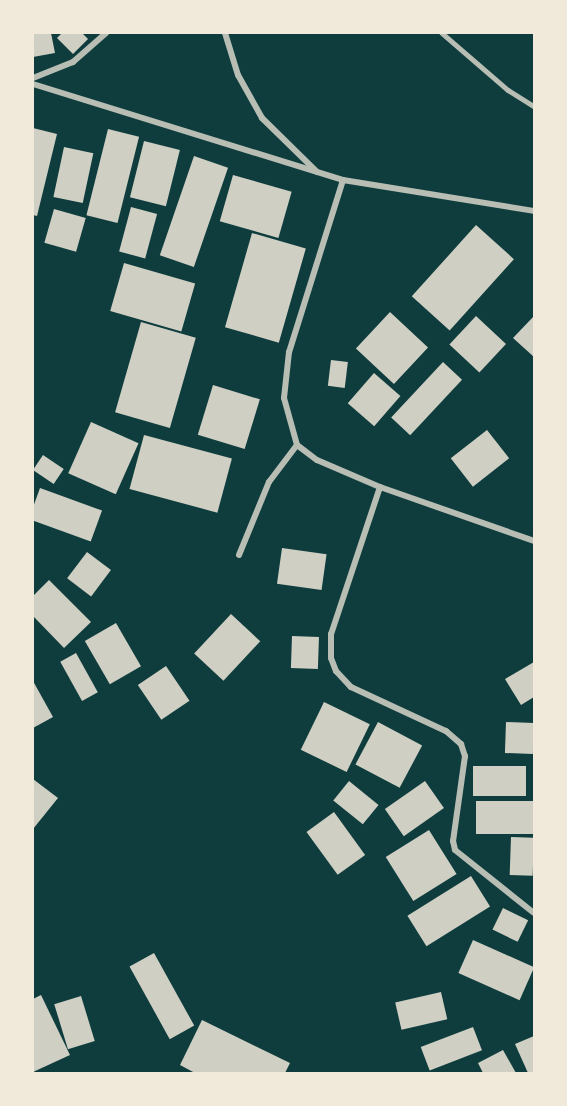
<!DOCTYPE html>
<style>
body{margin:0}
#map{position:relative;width:567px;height:1106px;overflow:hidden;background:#0f3d3e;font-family:Mulish,sans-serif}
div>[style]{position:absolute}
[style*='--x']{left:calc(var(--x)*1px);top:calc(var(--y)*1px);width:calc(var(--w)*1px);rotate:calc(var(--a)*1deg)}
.building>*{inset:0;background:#cfcfc3;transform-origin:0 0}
.service>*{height:4.5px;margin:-2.25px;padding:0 2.25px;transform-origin:2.25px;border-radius:2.25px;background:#b8beb3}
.minor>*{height:6px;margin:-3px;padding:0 3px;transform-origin:3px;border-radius:3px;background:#b8beb3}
span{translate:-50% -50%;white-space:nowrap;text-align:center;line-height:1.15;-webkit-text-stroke:4.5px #f1e9da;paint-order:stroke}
.frame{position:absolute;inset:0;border:34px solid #f1e9da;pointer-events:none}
</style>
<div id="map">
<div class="building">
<div style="clip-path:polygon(33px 33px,51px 33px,55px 53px,33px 57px)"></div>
<div style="clip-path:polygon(62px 33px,82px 33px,88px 39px,73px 54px,57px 38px)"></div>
<div style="clip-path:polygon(33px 128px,57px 134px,37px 216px,33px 215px)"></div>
<div style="left:108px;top:129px;width:32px;height:89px;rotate:14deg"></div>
<div style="left:144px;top:141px;width:37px;height:58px;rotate:14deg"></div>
<div style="left:64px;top:147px;width:30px;height:51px;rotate:12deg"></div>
<div style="left:194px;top:156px;width:36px;height:105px;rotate:19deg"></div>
<div style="left:233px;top:175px;width:61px;height:48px;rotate:16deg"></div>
<div style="left:131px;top:207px;width:27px;height:46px;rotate:15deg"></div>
<div style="left:54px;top:209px;width:33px;height:35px;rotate:16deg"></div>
<div style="left:476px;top:225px;width:51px;height:96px;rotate:42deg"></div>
<div style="left:252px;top:233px;width:56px;height:98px;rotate:16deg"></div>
<div style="left:124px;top:263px;width:74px;height:50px;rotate:16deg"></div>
<div style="left:390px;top:312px;width:52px;height:50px;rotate:43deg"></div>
<div style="left:476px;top:316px;width:41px;height:39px;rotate:43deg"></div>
<div style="clip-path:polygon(534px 316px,534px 357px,513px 338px)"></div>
<div style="left:141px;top:322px;width:57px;height:94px;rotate:16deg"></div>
<div style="left:331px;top:360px;width:17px;height:26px;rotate:7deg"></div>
<div style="left:443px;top:362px;width:26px;height:76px;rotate:43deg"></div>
<div style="left:374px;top:373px;width:35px;height:40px;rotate:41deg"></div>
<div style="left:213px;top:385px;width:49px;height:52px;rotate:17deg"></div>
<div style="left:91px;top:422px;width:52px;height:56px;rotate:24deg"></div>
<div style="left:487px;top:430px;width:36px;height:46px;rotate:52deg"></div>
<div style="left:144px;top:435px;width:91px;height:56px;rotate:15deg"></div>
<div style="left:43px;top:455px;width:25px;height:18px;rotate:34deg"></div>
<div style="left:40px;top:488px;width:66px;height:33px;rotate:20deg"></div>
<div style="left:282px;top:548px;width:45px;height:36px;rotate:8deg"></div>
<div style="left:87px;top:552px;width:30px;height:33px;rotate:37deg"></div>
<div style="clip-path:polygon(49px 580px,91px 622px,64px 648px,33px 616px,33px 596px)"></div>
<div style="left:231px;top:614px;width:40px;height:54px;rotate:43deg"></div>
<div style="left:116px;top:623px;width:50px;height:36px;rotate:60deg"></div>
<div style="left:292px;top:636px;width:27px;height:32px;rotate:2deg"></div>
<div style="left:76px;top:653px;width:45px;height:18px;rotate:61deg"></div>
<div style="clip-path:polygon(534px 662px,534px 697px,521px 705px,505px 679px)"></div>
<div style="left:166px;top:666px;width:42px;height:34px;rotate:56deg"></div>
<div style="clip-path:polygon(33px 681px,53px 717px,33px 728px)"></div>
<div style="left:324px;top:702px;width:51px;height:53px;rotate:26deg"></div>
<div style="left:378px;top:722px;width:50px;height:48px;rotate:28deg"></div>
<div style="left:506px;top:722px;width:28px;height:31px;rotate:2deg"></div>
<div style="left:526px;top:766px;width:30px;height:53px;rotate:90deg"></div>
<div style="clip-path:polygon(33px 779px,58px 798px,33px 829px)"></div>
<div style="left:349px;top:781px;width:38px;height:25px;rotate:39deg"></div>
<div style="left:425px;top:781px;width:33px;height:49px;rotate:55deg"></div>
<div style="left:534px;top:801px;width:33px;height:58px;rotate:90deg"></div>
<div style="left:334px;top:812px;width:53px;height:34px;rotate:54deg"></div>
<div style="left:429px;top:830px;width:52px;height:51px;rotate:58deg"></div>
<div style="left:511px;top:837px;width:23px;height:38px;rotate:2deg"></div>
<div style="left:471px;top:876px;width:36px;height:75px;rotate:58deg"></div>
<div style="left:503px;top:908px;width:28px;height:24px;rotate:26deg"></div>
<div style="left:473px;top:940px;width:67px;height:36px;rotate:24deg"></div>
<div style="left:154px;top:953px;width:83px;height:28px;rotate:61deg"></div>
<div style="left:441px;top:992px;width:28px;height:47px;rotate:77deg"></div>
<div style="clip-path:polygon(41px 995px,70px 1055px,33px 1072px,33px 999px)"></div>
<div style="left:81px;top:996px;width:47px;height:28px;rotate:73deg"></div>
<div style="clip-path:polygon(202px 1020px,290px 1063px,285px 1073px,195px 1073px,180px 1065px)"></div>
<div style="left:473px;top:1027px;width:25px;height:56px;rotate:69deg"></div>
<div style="clip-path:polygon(534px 1036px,534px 1073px,528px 1073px,515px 1044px)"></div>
<div style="clip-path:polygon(503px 1050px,516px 1073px,483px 1073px,478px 1063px)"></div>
</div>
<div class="service">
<div style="--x:442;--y:33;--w:87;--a:40.8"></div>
<div style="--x:508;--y:90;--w:31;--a:32"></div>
</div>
<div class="minor">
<div style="--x:225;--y:33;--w:44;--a:72.8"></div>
<div style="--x:238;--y:75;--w:49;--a:60.8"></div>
<div style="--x:262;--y:118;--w:77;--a:44.5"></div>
<div style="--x:33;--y:78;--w:43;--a:-21.8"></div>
<div style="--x:73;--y:62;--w:44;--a:-41.3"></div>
<div style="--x:33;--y:84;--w:325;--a:17.2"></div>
<div style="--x:343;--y:180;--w:193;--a:9.2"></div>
<div style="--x:343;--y:180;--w:180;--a:107.4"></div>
<div style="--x:289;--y:352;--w:46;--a:96.2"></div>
<div style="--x:284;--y:398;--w:49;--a:74.5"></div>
<div style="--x:297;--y:445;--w:25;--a:37"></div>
<div style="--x:317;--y:460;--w:69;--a:23.2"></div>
<div style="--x:380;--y:487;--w:163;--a:19.3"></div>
<div style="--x:380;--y:487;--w:155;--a:108.4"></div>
<div style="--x:331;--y:634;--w:24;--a:90"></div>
<div style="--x:331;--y:658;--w:14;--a:69"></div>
<div style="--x:336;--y:671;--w:22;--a:47"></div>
<div style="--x:351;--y:687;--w:105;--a:24.9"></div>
<div style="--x:446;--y:731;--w:20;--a:41"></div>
<div style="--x:461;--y:744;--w:13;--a:72"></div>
<div style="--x:465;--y:756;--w:86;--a:98"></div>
<div style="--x:453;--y:841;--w:9;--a:77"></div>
<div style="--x:455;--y:850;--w:101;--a:38.6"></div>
<div style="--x:239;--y:555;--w:79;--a:-67.7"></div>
<div style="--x:269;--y:482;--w:46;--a:-52.9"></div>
</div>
<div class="frame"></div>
</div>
